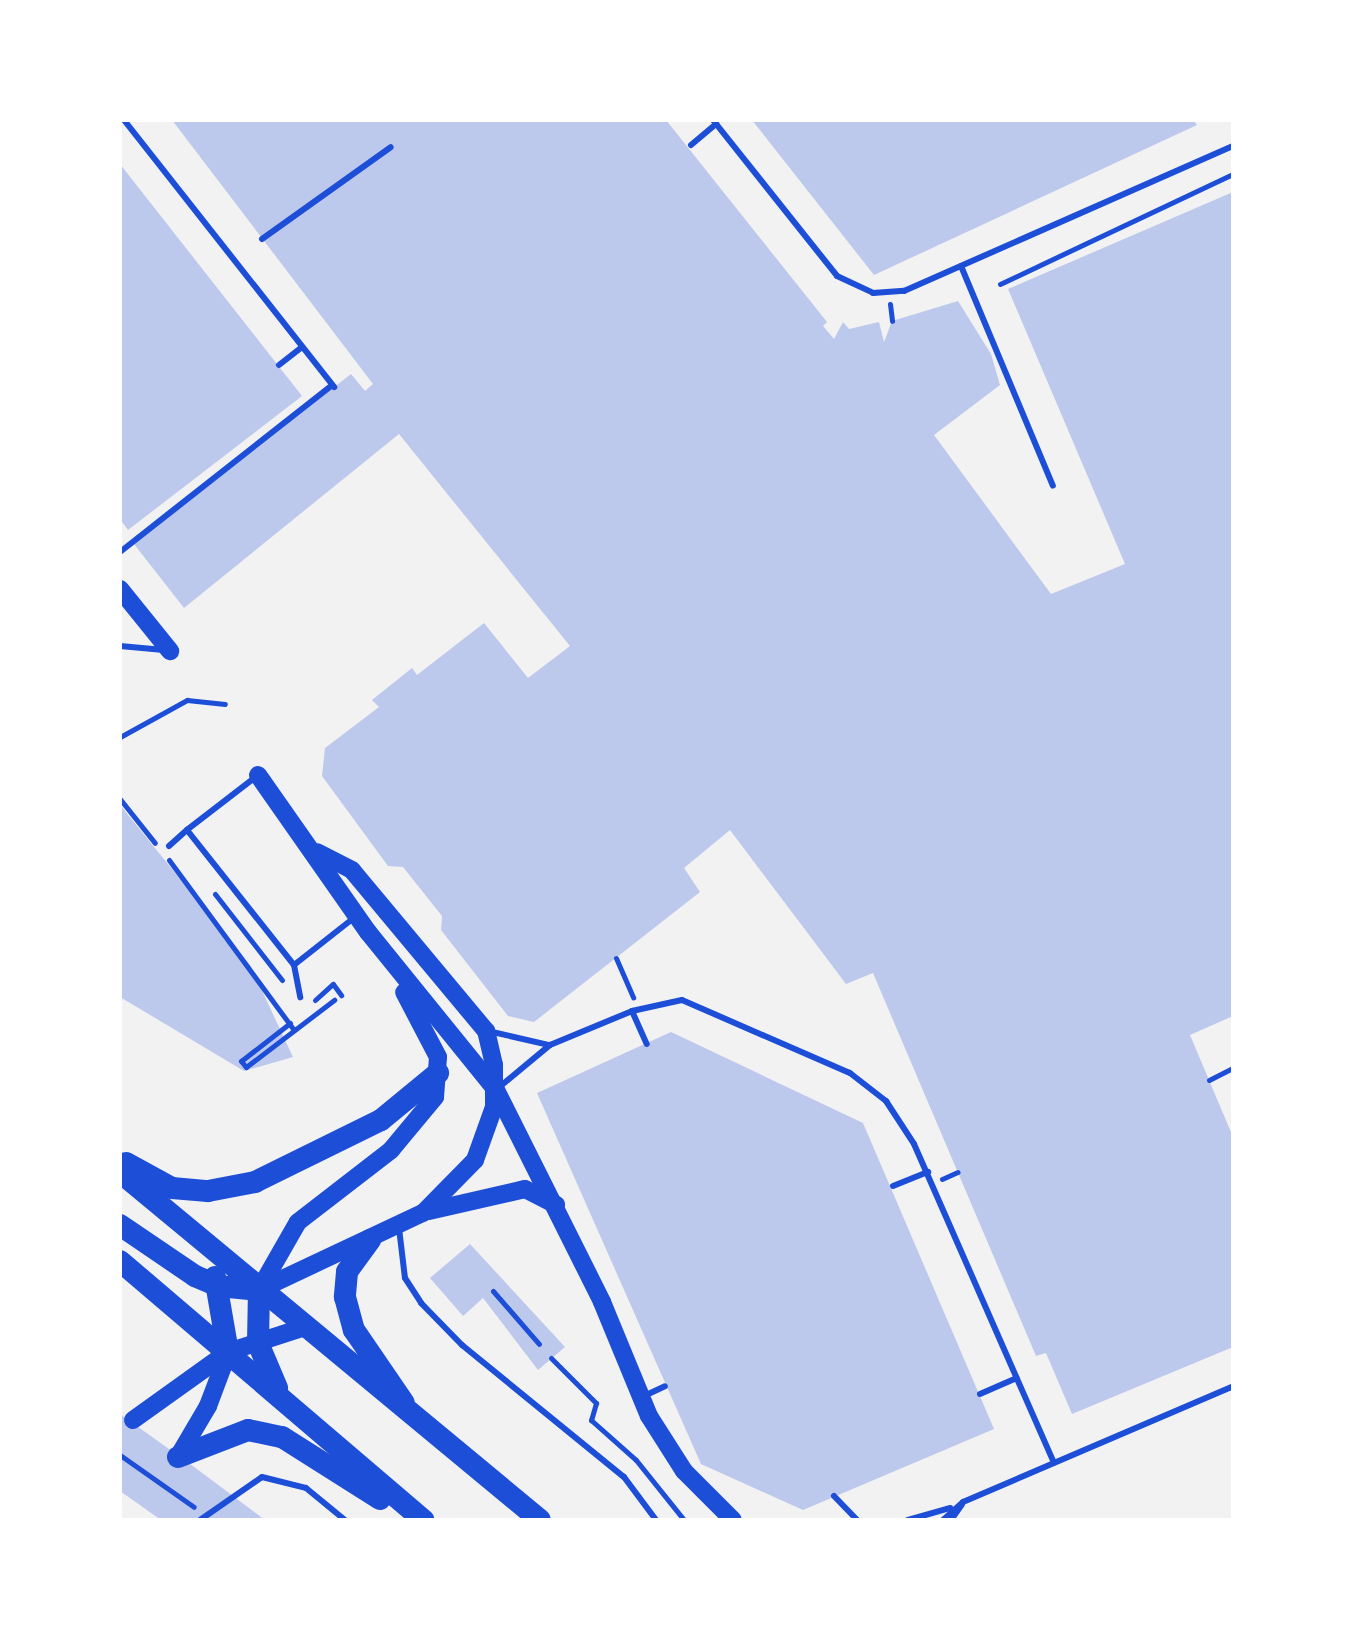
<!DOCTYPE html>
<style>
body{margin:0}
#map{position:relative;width:1353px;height:1640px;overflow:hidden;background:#f2f2f2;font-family:"Alegreya Sans",sans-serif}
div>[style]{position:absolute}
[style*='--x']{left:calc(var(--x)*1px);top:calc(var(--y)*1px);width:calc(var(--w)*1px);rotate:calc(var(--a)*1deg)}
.building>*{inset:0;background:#bdc9ec}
.path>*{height:5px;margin:-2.5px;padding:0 2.5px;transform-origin:2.5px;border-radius:2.5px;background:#1d4ed8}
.service>*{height:6px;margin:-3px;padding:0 3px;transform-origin:3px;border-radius:3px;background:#1d4ed8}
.tertiary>*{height:18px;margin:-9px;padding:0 9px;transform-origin:9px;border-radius:9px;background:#1d4ed8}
.primary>*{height:22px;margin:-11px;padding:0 11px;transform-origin:11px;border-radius:11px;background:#1d4ed8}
span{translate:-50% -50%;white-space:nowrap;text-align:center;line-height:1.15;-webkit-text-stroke:8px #fff;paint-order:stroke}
.frame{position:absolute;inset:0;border:122px solid #fff;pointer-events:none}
</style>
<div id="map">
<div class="building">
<div style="clip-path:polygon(172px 120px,666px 120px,827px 322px,823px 326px,834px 339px,843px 322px,849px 329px,879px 322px,884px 342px,892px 321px,958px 301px,991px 354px,1000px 385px,934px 435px,1051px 594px,1125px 564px,1008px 289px,1233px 192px,1233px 1016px,1190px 1035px,1233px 1137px,1233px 1347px,1072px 1414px,1046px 1353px,1036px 1356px,873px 973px,846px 984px,730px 830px,684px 868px,700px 892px,534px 1022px,508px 1016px,441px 930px,442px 916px,403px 867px,388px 866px,322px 776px,325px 748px,379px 707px,372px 700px,412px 668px,417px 675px,484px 623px,528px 678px,570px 646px,399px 434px,184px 608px,134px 544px,351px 374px,365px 391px,373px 384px)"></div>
<div style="clip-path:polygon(752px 120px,1193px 120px,1197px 125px,874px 275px)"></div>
<div style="clip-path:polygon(120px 164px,302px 396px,128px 530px,120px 519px)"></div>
<div style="clip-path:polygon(120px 805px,250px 965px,293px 1057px,244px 1071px,120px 997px)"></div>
<div style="clip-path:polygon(671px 1032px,863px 1123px,994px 1429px,803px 1510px,701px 1464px,537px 1093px)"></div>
<div style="clip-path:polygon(470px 1244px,565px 1347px,538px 1370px,483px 1298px,463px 1316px,430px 1278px)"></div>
<div style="clip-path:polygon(120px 1414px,197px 1469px,265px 1520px,161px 1520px,120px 1491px)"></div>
</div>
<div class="path">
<div style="--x:1000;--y:284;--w:258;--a:-25.3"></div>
<div style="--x:890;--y:304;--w:17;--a:83"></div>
<div style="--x:120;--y:737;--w:77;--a:-28.9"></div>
<div style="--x:187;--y:700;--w:38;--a:6"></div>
<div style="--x:120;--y:799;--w:56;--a:51.5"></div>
<div style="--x:169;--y:860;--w:211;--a:53.7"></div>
<div style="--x:215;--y:894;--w:109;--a:52.1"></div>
<div style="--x:616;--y:958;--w:43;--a:66.4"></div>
<div style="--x:315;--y:1000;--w:24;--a:-42"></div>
<div style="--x:333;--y:984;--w:14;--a:54"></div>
<div style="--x:290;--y:1023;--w:62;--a:142.2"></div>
<div style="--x:241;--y:1061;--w:8;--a:50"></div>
<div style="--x:246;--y:1067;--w:111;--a:-37.3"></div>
<div style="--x:1209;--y:1080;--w:27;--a:-27"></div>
<div style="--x:942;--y:1179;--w:17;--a:-24"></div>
<div style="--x:493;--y:1291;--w:70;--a:49"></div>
<div style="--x:551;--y:1358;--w:64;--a:45"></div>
<div style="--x:596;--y:1403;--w:18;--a:106"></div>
<div style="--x:591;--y:1420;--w:60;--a:41.6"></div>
<div style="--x:636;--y:1460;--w:77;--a:51.3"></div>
<div style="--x:120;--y:1455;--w:90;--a:35.1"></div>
</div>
<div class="service">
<div style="--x:124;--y:120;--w:340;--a:51.8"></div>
<div style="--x:713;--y:120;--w:199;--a:51.5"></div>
<div style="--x:837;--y:276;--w:40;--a:25"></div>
<div style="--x:873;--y:293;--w:31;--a:-4"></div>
<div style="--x:904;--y:291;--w:360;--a:-23.8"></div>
<div style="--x:691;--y:145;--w:33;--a:-40"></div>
<div style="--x:262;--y:239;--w:158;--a:-35.5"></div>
<div style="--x:961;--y:266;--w:238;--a:67.3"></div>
<div style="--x:279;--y:365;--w:29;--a:-38"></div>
<div style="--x:120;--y:552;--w:270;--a:-38.2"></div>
<div style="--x:120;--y:646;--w:44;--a:5.2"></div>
<div style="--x:257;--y:776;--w:88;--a:142.4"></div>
<div style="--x:187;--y:830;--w:172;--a:51.6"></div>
<div style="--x:294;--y:965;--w:78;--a:-38.2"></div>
<div style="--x:169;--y:846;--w:24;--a:-42"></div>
<div style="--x:294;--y:965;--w:33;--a:79"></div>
<div style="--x:632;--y:1011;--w:36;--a:66"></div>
<div style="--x:488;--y:1031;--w:63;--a:12.9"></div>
<div style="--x:497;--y:1089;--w:69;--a:-39.7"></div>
<div style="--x:550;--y:1045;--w:89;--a:-22.5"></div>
<div style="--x:632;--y:1011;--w:51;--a:-12.4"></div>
<div style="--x:682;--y:1000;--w:183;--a:23.5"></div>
<div style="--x:850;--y:1073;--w:46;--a:37.9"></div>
<div style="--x:886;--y:1101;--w:51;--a:56.9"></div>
<div style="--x:914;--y:1144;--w:348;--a:66.3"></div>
<div style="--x:893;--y:1186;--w:38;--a:-22"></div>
<div style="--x:399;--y:1228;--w:50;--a:83.2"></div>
<div style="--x:405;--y:1278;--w:30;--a:57"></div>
<div style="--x:421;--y:1303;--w:59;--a:45.7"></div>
<div style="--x:462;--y:1345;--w:209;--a:39.2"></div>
<div style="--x:624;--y:1477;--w:54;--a:53.3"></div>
<div style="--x:980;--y:1394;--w:40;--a:-23.4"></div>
<div style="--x:644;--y:1396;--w:23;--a:-25"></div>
<div style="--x:834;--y:1496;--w:33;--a:46"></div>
<div style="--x:200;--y:1520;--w:75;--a:-34.7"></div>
<div style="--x:262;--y:1477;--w:45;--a:14"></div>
<div style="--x:306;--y:1488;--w:50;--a:39.4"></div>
<div style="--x:908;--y:1520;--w:44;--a:-15.9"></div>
<div style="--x:943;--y:1520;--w:27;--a:-42"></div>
<div style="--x:963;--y:1502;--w:294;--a:-23.2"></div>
<div style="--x:951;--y:1520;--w:19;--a:-55"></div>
</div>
<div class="tertiary">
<div style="--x:120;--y:589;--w:80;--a:51.1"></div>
<div style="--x:258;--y:775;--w:192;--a:55"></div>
<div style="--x:368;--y:932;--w:203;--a:51"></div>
<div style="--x:496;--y:1090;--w:237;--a:63.4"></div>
<div style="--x:602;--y:1302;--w:123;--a:67.6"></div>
<div style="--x:649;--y:1416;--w:65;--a:57.5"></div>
<div style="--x:684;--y:1471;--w:69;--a:45"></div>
<div style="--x:429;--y:1211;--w:98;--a:-12.9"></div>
<div style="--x:525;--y:1189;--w:35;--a:27"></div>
<div style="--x:259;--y:1290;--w:181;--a:-25.2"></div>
<div style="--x:423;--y:1213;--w:74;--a:-45.5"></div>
<div style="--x:475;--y:1160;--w:56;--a:-70.3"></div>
<div style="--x:494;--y:1107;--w:42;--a:-90"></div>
<div style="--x:494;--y:1065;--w:35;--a:-103"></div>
<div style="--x:486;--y:1031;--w:209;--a:-129.8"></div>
<div style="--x:352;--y:870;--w:39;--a:-153"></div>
<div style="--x:259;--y:1290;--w:78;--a:-60.2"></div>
<div style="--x:298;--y:1222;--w:118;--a:-37.7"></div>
<div style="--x:391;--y:1150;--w:69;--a:-50.3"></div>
<div style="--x:435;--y:1097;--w:40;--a:-85.7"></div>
<div style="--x:438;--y:1057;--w:73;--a:-117.6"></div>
<div style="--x:133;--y:1420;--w:117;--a:-35.6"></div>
<div style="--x:228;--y:1352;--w:78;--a:-18"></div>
<div style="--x:178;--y:1457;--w:59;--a:-59.5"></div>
<div style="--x:208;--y:1406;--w:57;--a:-69.3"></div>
</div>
<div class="primary">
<div style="--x:126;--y:1163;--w:52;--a:28.5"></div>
<div style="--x:172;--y:1188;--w:36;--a:5"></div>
<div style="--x:208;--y:1191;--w:48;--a:-10.8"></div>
<div style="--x:255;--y:1182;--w:140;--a:-26.2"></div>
<div style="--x:381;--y:1120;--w:74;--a:-39.5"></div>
<div style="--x:120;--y:1172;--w:545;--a:39.64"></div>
<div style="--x:120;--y:1225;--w:91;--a:34.2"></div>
<div style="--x:195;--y:1276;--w:25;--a:23"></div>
<div style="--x:218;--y:1286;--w:41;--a:5.6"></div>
<div style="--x:370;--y:1240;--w:39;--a:126"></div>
<div style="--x:347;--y:1272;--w:25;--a:95"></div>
<div style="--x:345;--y:1297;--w:34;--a:75"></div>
<div style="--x:354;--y:1330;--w:88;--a:55.6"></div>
<div style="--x:120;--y:1261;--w:399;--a:40.5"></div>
<div style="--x:215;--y:1277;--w:76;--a:80.2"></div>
<div style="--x:259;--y:1290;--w:53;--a:91.1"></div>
<div style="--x:258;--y:1343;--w:49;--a:67.1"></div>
<div style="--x:178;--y:1457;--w:75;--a:-21.1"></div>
<div style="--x:248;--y:1430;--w:35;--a:12"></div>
<div style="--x:282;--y:1437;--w:116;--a:32.3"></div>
</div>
<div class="frame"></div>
</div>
